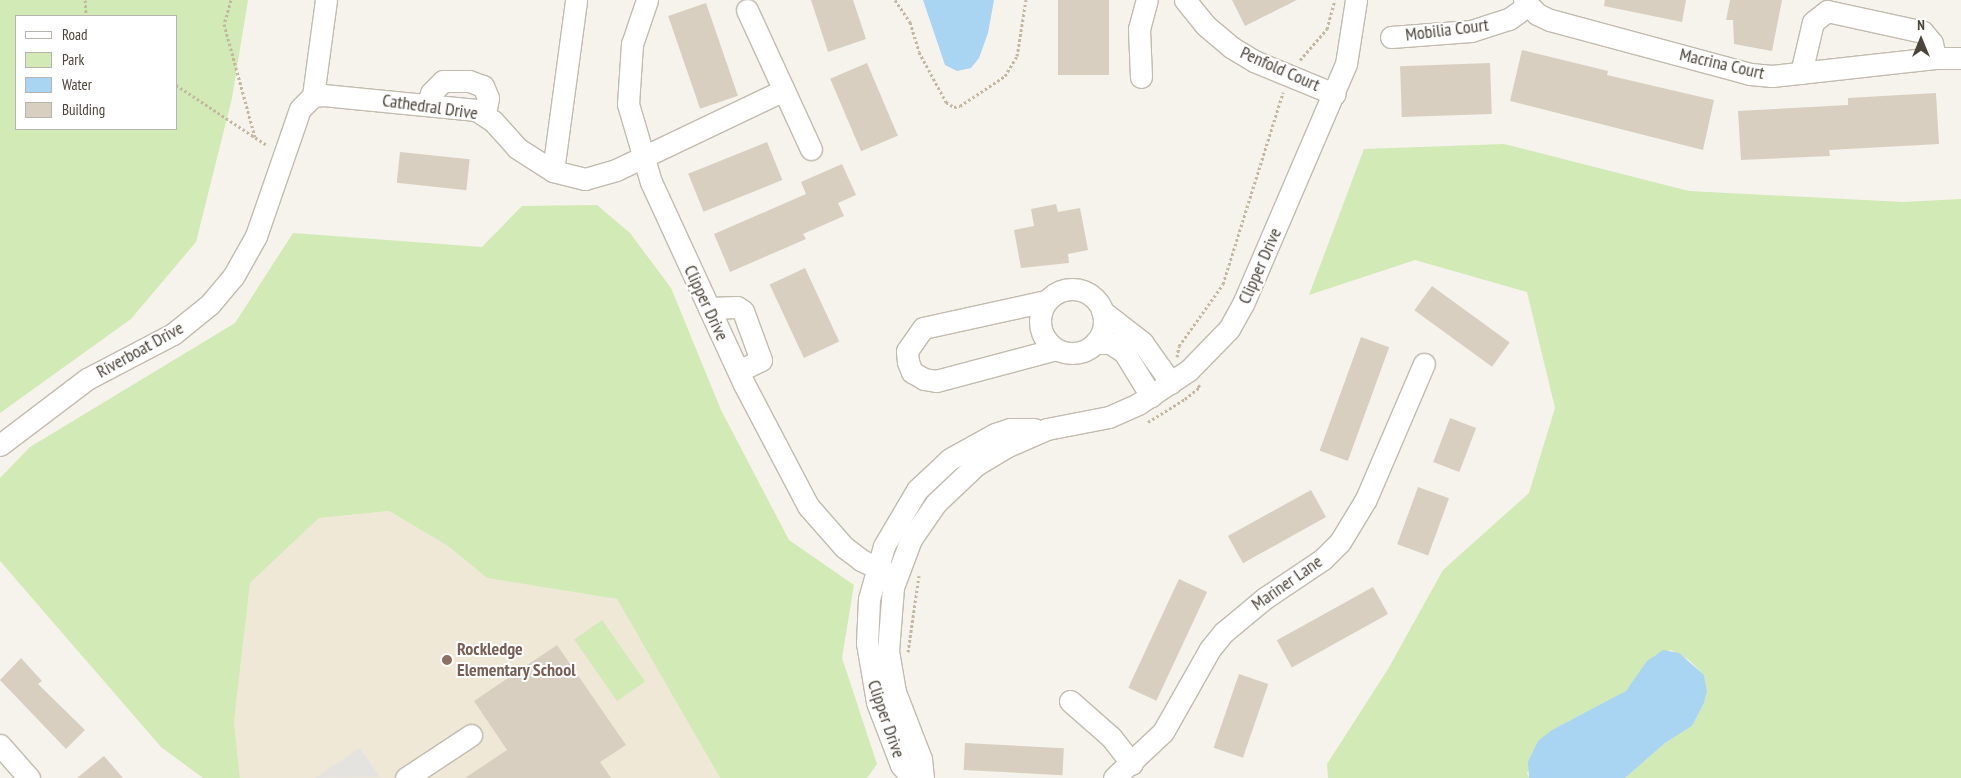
<!DOCTYPE html>
<style>
body{margin:0}
#map{position:relative;width:1961px;height:778px;overflow:hidden;background:#f6f3ec;font-family:"PT Sans Narrow",sans-serif}
div>[style]{position:absolute}
[style*='--x']{left:calc(var(--x)*1px);top:calc(var(--y)*1px);width:calc(var(--w)*1px);rotate:calc(var(--a)*1deg)}
.education>*{inset:0;background:#efe8d6}
.green>*{inset:0;background:#d2eab5;transform-origin:0 0}
.parking>*{inset:0;background:#e5e3e0}
.water>*{inset:0;background:#a9d4f2}
.building>*{inset:0;background:#d8cfc1;transform-origin:0 0}
.path>*{height:3px;margin-top:-1.5px;transform-origin:0;background:repeating-linear-gradient(90deg,#c4b79f 0 2.5px,transparent 0 5px)}
.roads{filter:drop-shadow(1px 0 #c2bbae) drop-shadow(-1px 0 #c2bbae) drop-shadow(0 1px #c2bbae) drop-shadow(0 -1px #c2bbae)}
.minor>*{height:21px;margin:-10.5px;padding:0 10.5px;transform-origin:10.5px;border-radius:10.5px;background:#fff}
.minor>.ring{margin:-10.5px;padding:0;box-sizing:content-box;background:none;border:21px solid #fff;border-radius:50%}
.dots>*{width:14px;height:14px;translate:-50% -50%;box-sizing:border-box;border:2px solid #fff;border-radius:50%}
span{translate:-50% -50%;white-space:nowrap;text-align:center;line-height:1.15;-webkit-text-stroke:4px #fff;paint-order:stroke}
.street-label{font-size:18px;color:#4b4439}
.education-label{font-size:18px;color:#785e54;font-weight:700}
.left{translate:0 -50%;text-align:left}
.legend{position:absolute;left:15px;top:15px;width:162px;height:115px;box-sizing:border-box;background:#fff;border:1px solid #b7b4b0;margin:0;padding:6px 9px;list-style:none;font-size:15px;color:#4b4439}
.legend li{display:flex;align-items:center;gap:10px;height:25px}
.legend b{width:25px;border:1px solid #b7b4b0}
.north{position:absolute;left:1896px;top:15px;width:50px;height:50px;-webkit-text-stroke:4px #fff;paint-order:stroke;rotate:0deg;font-size:14px;font-weight:700;line-height:20px;text-align:center;color:#4b4439}
.north::after{content:'';display:block;margin:auto;width:18px;height:22px;background:#4b4439;clip-path:polygon(50% 0,100% 100%,50% 72%,0 100%)}
</style>
<div id="map">
<div class="education">
<div style="clip-path:polygon(389px 511px,448px 546px,487px 578px,617px 599px,720px 778px,240px 778px,234px 722px,250px 583px,319px 518px)"></div>
</div>
<div class="green">
<div style="clip-path:polygon(evenodd,0 0,248px 0,232px 98px,196px 242px,131px 319px,0 413px,0 0,16px 16px,176px 16px,176px 129px,16px 129px,16px 16px)"></div>
<div style="clip-path:polygon(1504px 144px,1689px 191px,1903px 202px,1961px 199px,1961px 778px,1625px 778px,1665px 743px,1692px 726px,1704px 703px,1707px 691px,1704px 675px,1689px 660px,1671px 650px,1655px 655px,1626px 691px,1610px 702px,1552px 730px,1527px 773px,1529px 778px,1328px 778px,1327px 764px,1388px 669px,1443px 570px,1529px 493px,1555px 408px,1527px 292px,1415px 260px,1309px 295px,1364px 149px)"></div>
<div style="clip-path:polygon(597px 205px,630px 233px,671px 288px,721px 410px,789px 540px,854px 585px,842px 658px,877px 764px,867px 778px,720px 778px,617px 599px,487px 578px,448px 546px,389px 511px,319px 518px,250px 583px,234px 722px,240px 778px,203px 778px,161px 747px,0 561px,0 478px,30px 447px,235px 323px,293px 233px,482px 247px,522px 206px)"></div>
<div style="left:602px;top:620px;width:75px;height:34px;rotate:55deg"></div>
</div>
<div class="parking">
<div style="clip-path:polygon(360px 748px,380px 777px,315px 778px)"></div>
</div>
<div class="water">
<div style="clip-path:polygon(923px 0,994px 0,988px 33px,979px 58px,971px 68px,957px 71px,945px 65px)"></div>
<div style="clip-path:polygon(1663px 650px,1679px 653px,1704px 675px,1707px 691px,1704px 703px,1692px 726px,1665px 743px,1625px 778px,1529px 778px,1528px 762px,1538px 741px,1552px 730px,1626px 691px,1647px 661px)"></div>
</div>
<div class="building">
<div style="clip-path:polygon(811px 0,853px 0,866px 39px,828px 52px)"></div>
<div style="left:1058px;top:0;width:51px;height:75px"></div>
<div style="clip-path:polygon(1232px 0,1297px 0,1245px 26px)"></div>
<div style="clip-path:polygon(1605px 0,1686px 0,1682px 22px,1604px 6px)"></div>
<div style="clip-path:polygon(1730px 0,1782px 0,1772px 51px,1734px 44px,1733px 20px,1726px 20px)"></div>
<div style="left:706px;top:3px;width:98px;height:40px;rotate:71deg"></div>
<div style="clip-path:polygon(1522px 50px,1608px 71px,1607px 75px,1714px 100px,1703px 150px,1510px 101px)"></div>
<div style="left:867px;top:63px;width:79px;height:40px;rotate:67deg"></div>
<div style="left:1490px;top:63px;width:51px;height:90px;rotate:88deg"></div>
<div style="clip-path:polygon(1936px 93px,1939px 144px,1829px 150px,1830px 156px,1741px 160px,1738px 111px,1848px 105px,1848px 98px)"></div>
<div style="left:767px;top:142px;width:41px;height:85px;rotate:68deg"></div>
<div style="left:400px;top:152px;width:70px;height:31px;rotate:6deg"></div>
<div style="clip-path:polygon(842px 164px,856px 195px,838px 203px,844px 216px,803px 234px,806px 239px,730px 272px,714px 234px,806px 194px,801px 182px)"></div>
<div style="clip-path:polygon(1056px 204px,1058px 212px,1080px 208px,1088px 250px,1068px 254px,1069px 263px,1021px 268px,1014px 230px,1034px 226px,1031px 209px)"></div>
<div style="left:805px;top:268px;width:81px;height:39px;rotate:65deg"></div>
<div style="left:1432px;top:286px;width:96px;height:30px;rotate:36deg"></div>
<div style="left:1361px;top:337px;width:30px;height:121px;rotate:20deg"></div>
<div style="left:1450px;top:418px;width:28px;height:47px;rotate:21deg"></div>
<div style="left:1418px;top:487px;width:33px;height:61px;rotate:20deg"></div>
<div style="left:1311px;top:490px;width:31px;height:95px;rotate:61deg"></div>
<div style="left:1179px;top:579px;width:31px;height:120px;rotate:25deg"></div>
<div style="left:1373px;top:587px;width:31px;height:110px;rotate:61deg"></div>
<div style="clip-path:polygon(557px 645px,626px 745px,600px 762px,611px 778px,465px 778px,507px 750px,474px 701px)"></div>
<div style="clip-path:polygon(21px 658px,42px 681px,38px 684px,85px 730px,66px 749px,0 680px)"></div>
<div style="left:1239px;top:674px;width:31px;height:78px;rotate:19deg"></div>
<div style="left:965px;top:743px;width:99px;height:27px;rotate:3deg"></div>
<div style="clip-path:polygon(104px 756px,123px 778px,77px 778px)"></div>
</div>
<div class="path">
<div style="--x:85;--y:0;--w:16;--a:86"></div>
<div style="--x:231;--y:0;--w:25;--a:106"></div>
<div style="--x:224;--y:24;--w:117;--a:74.7"></div>
<div style="--x:895;--y:0;--w:27;--a:56"></div>
<div style="--x:910;--y:22;--w:31;--a:73"></div>
<div style="--x:919;--y:52;--w:57;--a:61.6"></div>
<div style="--x:946;--y:102;--w:9;--a:32"></div>
<div style="--x:954;--y:107;--w:6;--a:-9"></div>
<div style="--x:960;--y:106;--w:54;--a:-33.7"></div>
<div style="--x:1005;--y:76;--w:23;--a:-59"></div>
<div style="--x:1017;--y:56;--w:57;--a:-80.9"></div>
<div style="--x:1300;--y:60;--w:41;--a:-48.9"></div>
<div style="--x:1327;--y:29;--w:30;--a:-75"></div>
<div style="--x:176;--y:85;--w:110;--a:33.5"></div>
<div style="--x:1177;--y:357;--w:11;--a:-80"></div>
<div style="--x:1179;--y:346;--w:76;--a:-54.6"></div>
<div style="--x:1223;--y:284;--w:201;--a:-72.6"></div>
<div style="--x:1148;--y:422;--w:44;--a:-31.9"></div>
<div style="--x:1185;--y:399;--w:19;--a:-39"></div>
<div style="--x:1200;--y:387;--w:3;--a:-135"></div>
<div style="--x:908;--y:652;--w:77;--a:-81.8"></div>
</div>
<div class="roads">
<div class="minor">
<div style="--x:647;--y:0;--w:46;--a:108.8"></div>
<div style="--x:632;--y:44;--w:60;--a:93.8"></div>
<div style="--x:628;--y:104;--w:81;--a:73.6"></div>
<div style="--x:651;--y:182;--w:222;--a:65.3"></div>
<div style="--x:744;--y:384;--w:138;--a:62.3"></div>
<div style="--x:808;--y:506;--w:55;--a:48.7"></div>
<div style="--x:844;--y:547;--w:21;--a:37"></div>
<div style="--x:861;--y:560;--w:39;--a:26"></div>
<div style="--x:1185;--y:0;--w:32;--a:51"></div>
<div style="--x:1205;--y:25;--w:34;--a:40"></div>
<div style="--x:1231;--y:47;--w:27;--a:31"></div>
<div style="--x:1254;--y:61;--w:87;--a:22.4"></div>
<div style="--x:1524;--y:0;--w:19;--a:47"></div>
<div style="--x:1537;--y:14;--w:14;--a:25"></div>
<div style="--x:1550;--y:20;--w:207;--a:15.1"></div>
<div style="--x:1750;--y:74;--w:22;--a:5"></div>
<div style="--x:1772;--y:76;--w:164;--a:-6.3"></div>
<div style="--x:1935;--y:58;--w:26;--a:0"></div>
<div style="--x:747;--y:10;--w:153;--a:65.3"></div>
<div style="--x:1391;--y:37;--w:80;--a:-4.3"></div>
<div style="--x:1471;--y:31;--w:40;--a:-18"></div>
<div style="--x:1509;--y:19;--w:24;--a:-36"></div>
<div style="--x:1801;--y:73;--w:52;--a:-76.8"></div>
<div style="--x:1813;--y:22;--w:18;--a:-38"></div>
<div style="--x:1827;--y:11;--w:98;--a:12.3"></div>
<div style="--x:1923;--y:32;--w:14;--a:51"></div>
<div style="--x:1932;--y:43;--w:15;--a:79"></div>
<div style="--x:1141;--y:77;--w:48;--a:-92.4"></div>
<div style="--x:1139;--y:29;--w:30;--a:-75"></div>
<div style="--x:313;--y:96;--w:97;--a:-82.3"></div>
<div style="--x:428;--y:104;--w:11;--a:-75"></div>
<div style="--x:431;--y:93;--w:17;--a:-45"></div>
<div style="--x:443;--y:81;--w:26;--a:0"></div>
<div style="--x:469;--y:81;--w:15;--a:20"></div>
<div style="--x:483;--y:86;--w:13;--a:67"></div>
<div style="--x:488;--y:98;--w:16;--a:101"></div>
<div style="--x:553;--y:171;--w:173;--a:-82.3"></div>
<div class="ring" style="left:1040px;top:289px;width:43px;height:43px"></div>
<div style="--x:1046;--y:301;--w:126;--a:167.6"></div>
<div style="--x:923;--y:328;--w:28;--a:125"></div>
<div style="--x:907;--y:351;--w:11;--a:85"></div>
<div style="--x:908;--y:362;--w:11;--a:68"></div>
<div style="--x:912;--y:372;--w:14;--a:30"></div>
<div style="--x:924;--y:379;--w:12;--a:9"></div>
<div style="--x:936;--y:381;--w:124;--a:-14.9"></div>
<div style="--x:709;--y:308;--w:28;--a:-2"></div>
<div style="--x:737;--y:307;--w:7;--a:34"></div>
<div style="--x:743;--y:311;--w:52;--a:69.8"></div>
<div style="--x:761;--y:360;--w:25;--a:154"></div>
<div style="--x:1102;--y:311;--w:51;--a:37.8"></div>
<div style="--x:1142;--y:342;--w:50;--a:54.7"></div>
<div style="--x:1095;--y:343;--w:15;--a:0"></div>
<div style="--x:1110;--y:343;--w:17;--a:33"></div>
<div style="--x:1124;--y:352;--w:52;--a:58.5"></div>
<div style="--x:0;--y:445;--w:109;--a:-37.2"></div>
<div style="--x:87;--y:379;--w:97;--a:-27.6"></div>
<div style="--x:173;--y:334;--w:48;--a:-39"></div>
<div style="--x:210;--y:304;--w:35;--a:-50"></div>
<div style="--x:233;--y:277;--w:47;--a:-60.7"></div>
<div style="--x:256;--y:236;--w:134;--a:-70.9"></div>
<div style="--x:300;--y:109;--w:18;--a:-45"></div>
<div style="--x:313;--y:96;--w:10;--a:-6"></div>
<div style="--x:323;--y:95;--w:154;--a:5.6"></div>
<div style="--x:476;--y:110;--w:20;--a:33"></div>
<div style="--x:493;--y:121;--w:36;--a:48"></div>
<div style="--x:517;--y:148;--w:43;--a:32.6"></div>
<div style="--x:553;--y:171;--w:33;--a:14"></div>
<div style="--x:585;--y:179;--w:32;--a:-16"></div>
<div style="--x:616;--y:170;--w:186;--a:-25.5"></div>
<div style="--x:1070;--y:701;--w:55;--a:41.3"></div>
<div style="--x:1111;--y:737;--w:34;--a:52"></div>
<div style="--x:0;--y:745;--w:44;--a:48.7"></div>
<div style="--x:406;--y:778;--w:78;--a:-33.5"></div>
<div style="--x:912;--y:778;--w:17;--a:-130"></div>
<div style="--x:901;--y:765;--w:67;--a:-110.9"></div>
<div style="--x:877;--y:702;--w:60;--a:-99.6"></div>
<div style="--x:867;--y:643;--w:44;--a:-87.4"></div>
<div style="--x:869;--y:599;--w:55;--a:-74.2"></div>
<div style="--x:884;--y:546;--w:65;--a:-59.5"></div>
<div style="--x:917;--y:490;--w:45;--a:-43.2"></div>
<div style="--x:950;--y:459;--w:51;--a:-29.1"></div>
<div style="--x:995;--y:434;--w:16;--a:-18"></div>
<div style="--x:1010;--y:429;--w:24;--a:0"></div>
<div style="--x:923;--y:778;--w:19;--a:-96"></div>
<div style="--x:921;--y:759;--w:72;--a:-111.2"></div>
<div style="--x:895;--y:692;--w:42;--a:-99.7"></div>
<div style="--x:888;--y:651;--w:64;--a:-85.5"></div>
<div style="--x:893;--y:587;--w:51;--a:-69.4"></div>
<div style="--x:911;--y:539;--w:44;--a:-55.2"></div>
<div style="--x:936;--y:503;--w:55;--a:-43.5"></div>
<div style="--x:976;--y:465;--w:35;--a:-31"></div>
<div style="--x:1006;--y:447;--w:45;--a:-23.7"></div>
<div style="--x:1047;--y:429;--w:63;--a:-11"></div>
<div style="--x:1109;--y:417;--w:32;--a:-24"></div>
<div style="--x:1138;--y:404;--w:61;--a:-33.7"></div>
<div style="--x:1189;--y:370;--w:57;--a:-45.7"></div>
<div style="--x:1229;--y:329;--w:29;--a:-61"></div>
<div style="--x:1243;--y:304;--w:261;--a:-66.8"></div>
<div style="--x:1346;--y:64;--w:65;--a:-81.1"></div>
<div style="--x:1114;--y:778;--w:67;--a:-43.2"></div>
<div style="--x:1163;--y:732;--w:95;--a:-60.5"></div>
<div style="--x:1210;--y:649;--w:22;--a:-51"></div>
<div style="--x:1224;--y:632;--w:53;--a:-39.7"></div>
<div style="--x:1265;--y:598;--w:70;--a:-33.9"></div>
<div style="--x:1323;--y:559;--w:24;--a:-45"></div>
<div style="--x:1340;--y:542;--w:50;--a:-58.8"></div>
<div style="--x:1366;--y:499;--w:147;--a:-66.8"></div>
</div>
</div>
<div class="dots">
<div style="left:447px;top:660px;background:#8d6e63"></div>
</div>
<div class="street-label">
<span style="left:1447px;top:30px;rotate:-7deg">Mobilia Court</span>
<span style="left:1722px;top:64px;rotate:13deg">Macrina Court</span>
<span style="left:1280px;top:69px;rotate:24deg">Penfold Court</span>
<span style="left:430px;top:107px;rotate:8deg">Cathedral Drive</span>
<span style="left:1260px;top:266px;rotate:-66deg">Clipper Drive</span>
<span style="left:706px;top:303px;rotate:65deg">Clipper Drive</span>
<span style="left:140px;top:350px;rotate:-29deg">Riverboat Drive</span>
<span style="left:1287px;top:583px;rotate:-35deg">Mariner Lane</span>
<span style="left:886px;top:719px;rotate:71deg">Clipper Drive</span>
</div>
<div class="education-label">
<span class="left" style="left:457px;top:660px">Rockledge<br>Elementary School</span>
</div>
<ul class="legend">
<li><b style="height:6px;background:#fff"></b>Road</li>
<li><b style="height:14px;background:#d2eab5"></b>Park</li>
<li><b style="height:14px;background:#a9d4f2"></b>Water</li>
<li><b style="height:14px;background:#d8cfc1"></b>Building</li>
</ul>
<div class="north">N</div>
</div>
